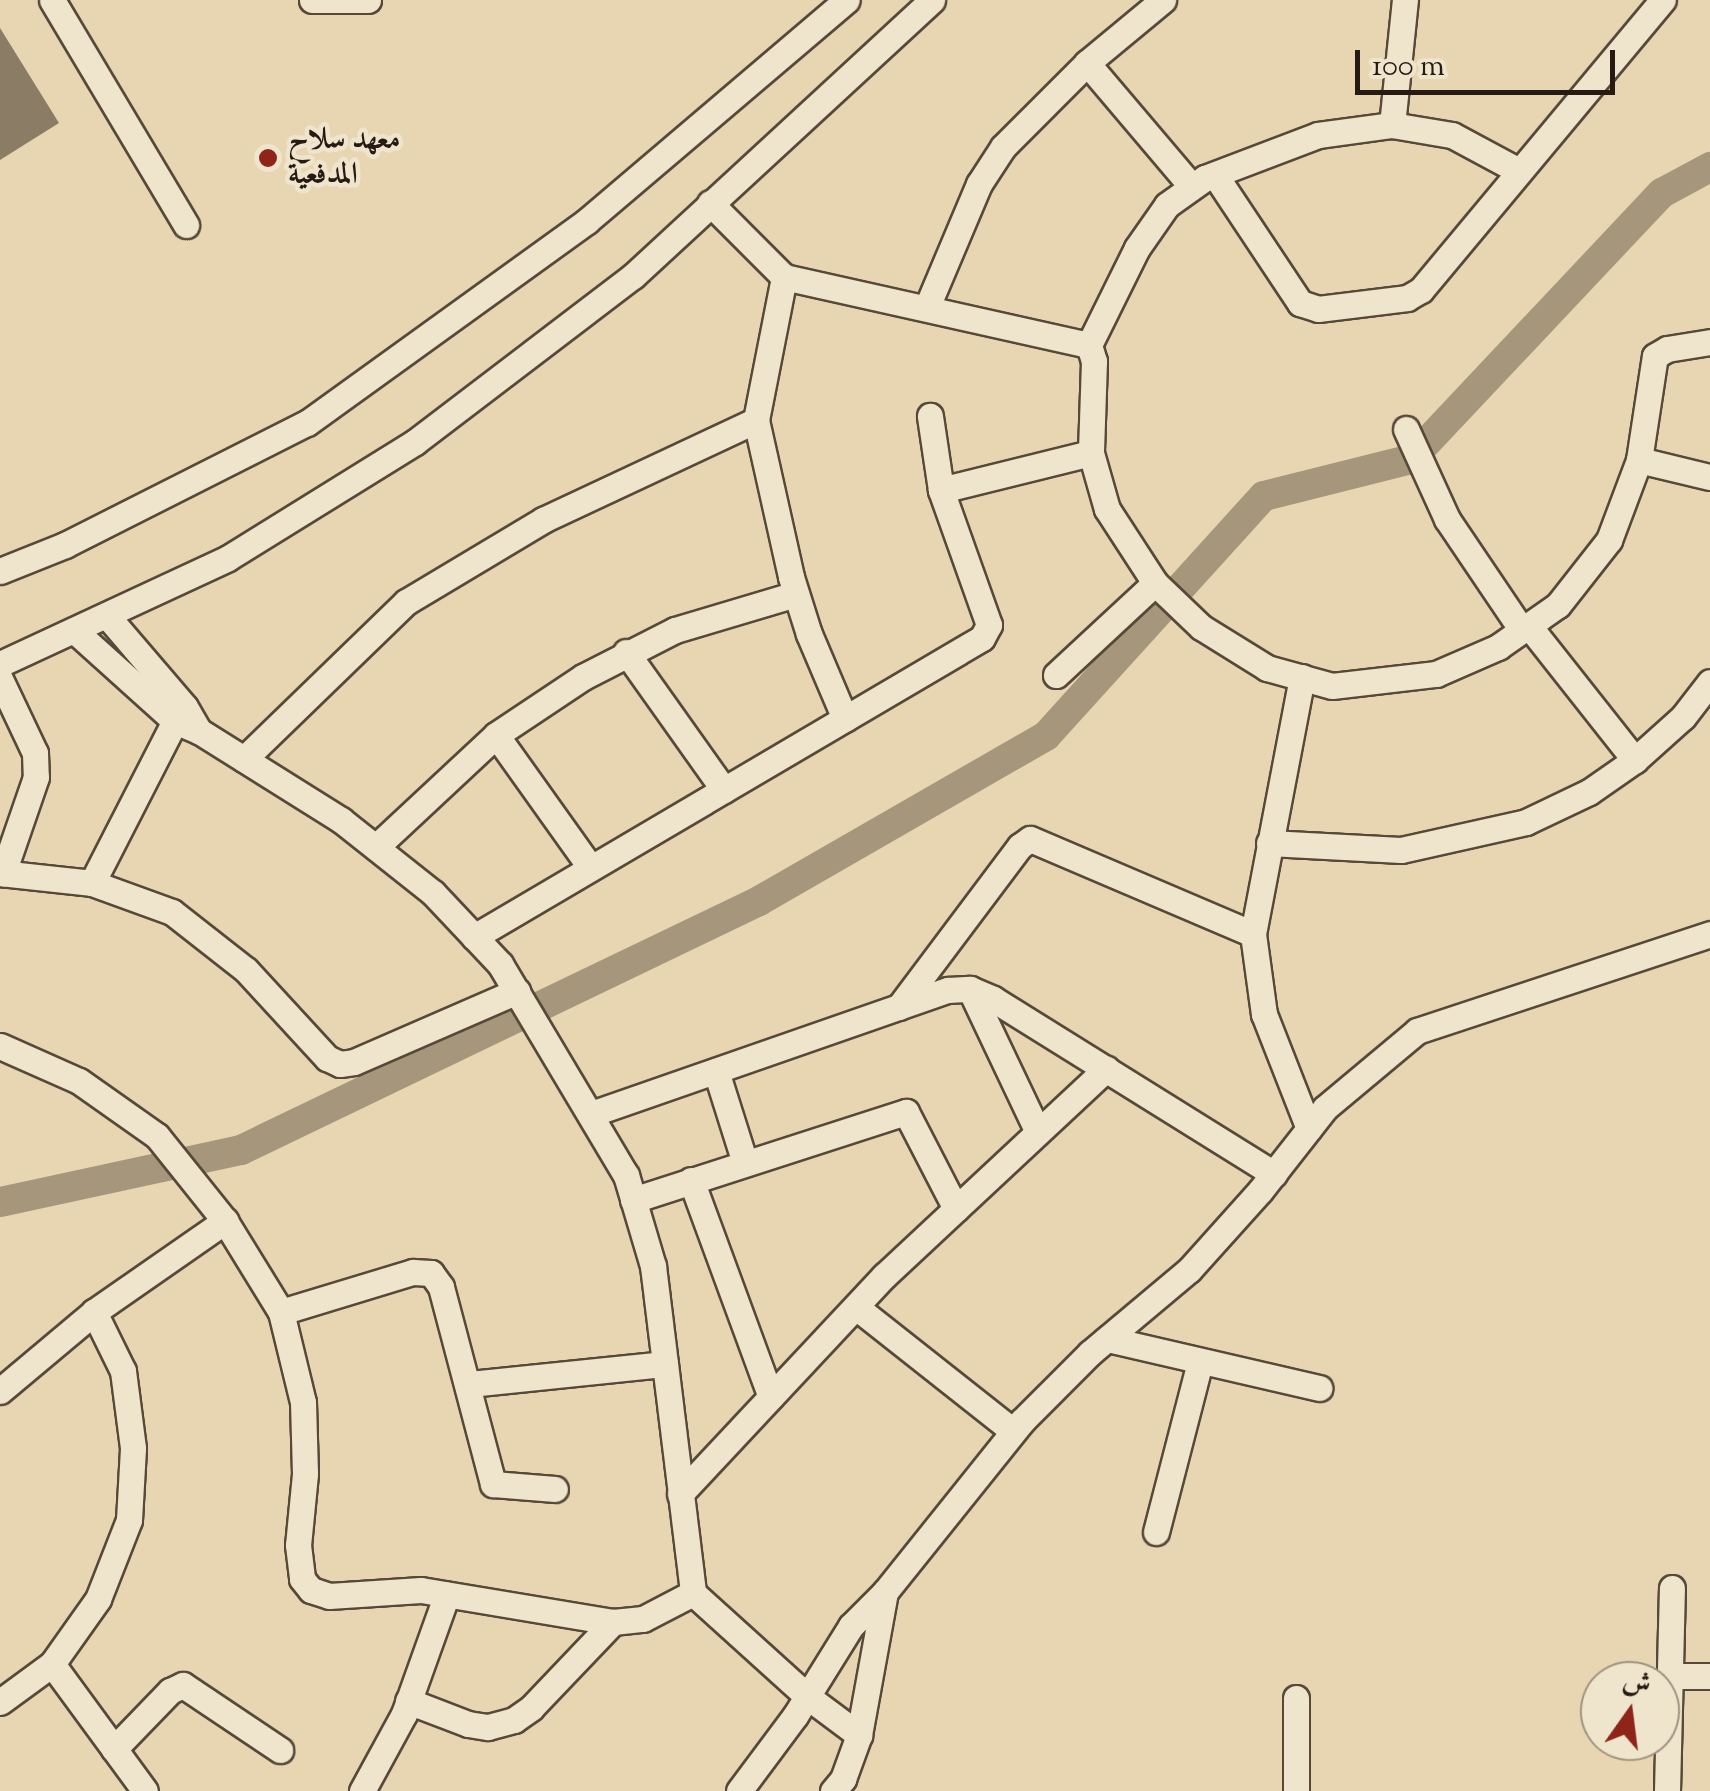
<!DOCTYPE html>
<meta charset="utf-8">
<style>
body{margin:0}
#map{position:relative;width:1710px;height:1791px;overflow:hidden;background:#e7d6b1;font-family:"Sorts Mill Goudy",Amiri,serif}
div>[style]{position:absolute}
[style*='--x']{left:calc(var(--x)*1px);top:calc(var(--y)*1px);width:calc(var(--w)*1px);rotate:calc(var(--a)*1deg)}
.river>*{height:30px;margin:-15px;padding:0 15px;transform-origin:15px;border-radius:15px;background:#a6967b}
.building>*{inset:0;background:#8b7c65}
.roads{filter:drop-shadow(2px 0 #57493a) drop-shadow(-2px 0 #57493a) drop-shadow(0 2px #57493a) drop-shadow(0 -2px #57493a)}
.minor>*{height:25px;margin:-12.5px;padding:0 12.5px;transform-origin:12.5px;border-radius:12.5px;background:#efe4cc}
.dots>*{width:28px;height:28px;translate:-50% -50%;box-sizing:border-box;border:5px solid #efe4cc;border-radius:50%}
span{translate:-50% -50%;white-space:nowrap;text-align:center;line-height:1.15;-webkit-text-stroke:9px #efe4cc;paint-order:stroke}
.poi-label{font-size:30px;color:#271a13;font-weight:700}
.left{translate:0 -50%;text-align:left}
.north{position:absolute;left:1580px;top:1661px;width:100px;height:100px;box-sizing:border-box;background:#efe4cc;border:2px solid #9f9382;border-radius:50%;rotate:14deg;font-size:28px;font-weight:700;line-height:40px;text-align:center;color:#271a13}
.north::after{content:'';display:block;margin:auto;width:35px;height:45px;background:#8f2418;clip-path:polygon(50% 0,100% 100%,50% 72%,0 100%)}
.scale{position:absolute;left:1355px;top:50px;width:260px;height:45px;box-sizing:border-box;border:5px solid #271a13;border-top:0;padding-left:12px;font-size:30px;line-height:35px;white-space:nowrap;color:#271a13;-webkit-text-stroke:8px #efe4cc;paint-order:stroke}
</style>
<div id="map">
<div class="river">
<div style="--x:0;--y:1202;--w:247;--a:-12.2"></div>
<div style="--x:241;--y:1150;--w:575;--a:-25.67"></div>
<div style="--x:759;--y:901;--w:331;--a:-29.9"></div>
<div style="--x:1046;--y:736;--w:324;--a:-47.8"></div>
<div style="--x:1264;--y:496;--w:152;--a:-14.1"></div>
<div style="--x:1411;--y:459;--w:366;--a:-46.7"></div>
<div style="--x:1662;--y:193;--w:55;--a:-28.4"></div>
</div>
<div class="building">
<div style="clip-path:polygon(0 28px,59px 123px,0 160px)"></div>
</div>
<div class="roads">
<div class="minor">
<div style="--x:52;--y:0;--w:262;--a:59.2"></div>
<div style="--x:312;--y:0;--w:56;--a:0"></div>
<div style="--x:1087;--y:63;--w:162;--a:49.7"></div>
<div style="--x:1392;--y:125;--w:126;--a:-84.1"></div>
<div style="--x:1215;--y:175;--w:154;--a:56.4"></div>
<div style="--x:1300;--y:303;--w:19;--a:18"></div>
<div style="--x:1318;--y:309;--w:90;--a:-7"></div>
<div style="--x:1407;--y:298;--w:16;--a:-30"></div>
<div style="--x:1421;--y:290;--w:378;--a:-50.2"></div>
<div style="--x:710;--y:203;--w:105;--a:45"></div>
<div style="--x:784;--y:277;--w:312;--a:12.6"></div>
<div style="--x:1089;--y:345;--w:17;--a:73"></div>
<div style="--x:1094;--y:361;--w:92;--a:91.9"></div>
<div style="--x:1091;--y:453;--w:58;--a:74.1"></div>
<div style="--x:1107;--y:509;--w:88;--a:57"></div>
<div style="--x:1155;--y:583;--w:64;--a:43.7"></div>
<div style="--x:1201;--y:627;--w:78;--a:31.8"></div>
<div style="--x:1267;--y:668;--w:67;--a:15.5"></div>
<div style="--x:1332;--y:686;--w:105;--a:-6.6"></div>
<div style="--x:1436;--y:674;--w:68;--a:-23.5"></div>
<div style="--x:1498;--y:647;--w:73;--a:-35"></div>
<div style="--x:1558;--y:605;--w:83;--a:-51.9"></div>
<div style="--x:1609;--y:540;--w:85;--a:-69.4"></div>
<div style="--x:1639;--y:460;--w:105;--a:-81.3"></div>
<div style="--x:1655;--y:356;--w:14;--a:-30"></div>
<div style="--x:1667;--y:349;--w:44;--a:-9.2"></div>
<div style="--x:927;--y:307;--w:134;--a:-67.1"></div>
<div style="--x:979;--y:184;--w:44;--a:-57"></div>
<div style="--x:1003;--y:147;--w:119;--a:-45"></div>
<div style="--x:1087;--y:63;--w:99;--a:-39.7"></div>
<div style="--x:1089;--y:345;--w:108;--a:-63.7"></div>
<div style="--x:1137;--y:248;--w:52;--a:-55.1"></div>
<div style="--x:1167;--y:205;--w:47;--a:-35.4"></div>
<div style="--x:1205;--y:178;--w:121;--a:-20.8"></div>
<div style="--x:1318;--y:135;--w:75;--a:-7.7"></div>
<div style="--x:1392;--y:125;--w:61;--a:9.5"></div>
<div style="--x:1452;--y:135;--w:74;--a:28.3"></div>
<div style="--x:756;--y:420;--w:161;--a:77.4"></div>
<div style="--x:791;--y:577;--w:60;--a:72.5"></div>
<div style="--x:809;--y:634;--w:92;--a:67"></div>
<div style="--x:1406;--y:429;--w:99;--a:65.5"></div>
<div style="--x:1447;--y:519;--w:134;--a:56"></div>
<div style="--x:1639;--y:460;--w:73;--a:13.5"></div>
<div style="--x:941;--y:490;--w:154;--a:-13.9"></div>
<div style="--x:0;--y:571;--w:70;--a:-21.8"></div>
<div style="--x:65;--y:545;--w:271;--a:-26.8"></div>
<div style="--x:307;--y:423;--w:345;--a:-35.8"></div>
<div style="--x:587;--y:221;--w:341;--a:-40.4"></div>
<div style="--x:108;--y:617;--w:118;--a:49.5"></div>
<div style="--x:185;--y:707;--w:28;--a:60"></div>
<div style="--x:1529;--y:626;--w:171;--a:51.7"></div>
<div style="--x:76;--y:632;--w:133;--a:42"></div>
<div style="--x:175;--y:721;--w:26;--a:23"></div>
<div style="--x:199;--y:731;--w:168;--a:32.1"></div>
<div style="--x:341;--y:820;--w:117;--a:38.4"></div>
<div style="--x:433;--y:893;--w:98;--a:46.7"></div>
<div style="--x:500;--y:964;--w:246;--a:59.2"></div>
<div style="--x:626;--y:1175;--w:95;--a:73.5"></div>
<div style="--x:653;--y:1266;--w:329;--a:83"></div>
<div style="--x:693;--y:1593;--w:155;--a:42.1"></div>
<div style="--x:808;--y:1697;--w:64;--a:36.7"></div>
<div style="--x:626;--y:652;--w:169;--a:54.6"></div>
<div style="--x:0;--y:664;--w:251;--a:-24.9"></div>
<div style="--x:228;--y:558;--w:220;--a:-31.8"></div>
<div style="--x:415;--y:442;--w:274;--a:-37.3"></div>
<div style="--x:633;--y:276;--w:407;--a:-42.7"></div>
<div style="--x:1056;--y:675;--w:135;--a:-42.9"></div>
<div style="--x:1302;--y:677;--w:262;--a:100.8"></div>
<div style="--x:1253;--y:934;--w:81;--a:82.2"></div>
<div style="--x:1264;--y:1014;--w:123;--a:68.6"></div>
<div style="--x:0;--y:679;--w:82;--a:64.7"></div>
<div style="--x:35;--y:753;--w:24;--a:88"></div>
<div style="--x:36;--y:777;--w:102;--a:109"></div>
<div style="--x:496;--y:735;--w:163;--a:54.5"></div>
<div style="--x:244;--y:759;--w:226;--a:-44.1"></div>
<div style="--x:406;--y:602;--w:160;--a:-30.9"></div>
<div style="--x:543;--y:520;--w:235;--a:-25.1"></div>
<div style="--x:756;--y:420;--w:146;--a:-78.9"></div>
<div style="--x:1269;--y:843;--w:132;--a:3"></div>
<div style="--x:1401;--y:850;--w:128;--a:-12.6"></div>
<div style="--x:1526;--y:822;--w:70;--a:-25.5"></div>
<div style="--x:1589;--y:792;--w:56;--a:-34.8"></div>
<div style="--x:1635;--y:760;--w:64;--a:-41.9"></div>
<div style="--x:1683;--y:717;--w:44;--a:-52.4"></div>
<div style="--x:376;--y:847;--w:164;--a:-43"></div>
<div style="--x:496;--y:735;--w:105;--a:-33.7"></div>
<div style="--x:583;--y:677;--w:103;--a:-27.1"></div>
<div style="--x:675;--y:630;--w:126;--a:-16.6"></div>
<div style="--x:0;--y:873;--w:93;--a:6.2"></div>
<div style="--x:92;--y:883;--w:85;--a:19.9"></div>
<div style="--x:172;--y:912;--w:94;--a:38.1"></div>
<div style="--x:246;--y:970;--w:120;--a:47.4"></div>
<div style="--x:327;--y:1058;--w:14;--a:25"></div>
<div style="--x:340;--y:1064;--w:14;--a:-8"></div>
<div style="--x:354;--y:1062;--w:178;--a:-23.5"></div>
<div style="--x:92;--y:883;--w:182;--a:-62.9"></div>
<div style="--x:474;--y:937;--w:589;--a:-30.48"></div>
<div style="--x:982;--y:638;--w:15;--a:-62"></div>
<div style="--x:989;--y:625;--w:143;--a:-109.6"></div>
<div style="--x:941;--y:490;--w:75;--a:-98.5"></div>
<div style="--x:970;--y:989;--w:158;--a:64.6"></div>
<div style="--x:899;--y:1007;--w:201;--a:-53.1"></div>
<div style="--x:1020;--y:846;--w:12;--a:-35"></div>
<div style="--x:1030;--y:839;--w:242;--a:23.1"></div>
<div style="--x:0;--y:1046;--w:86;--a:23.9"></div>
<div style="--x:79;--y:1081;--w:95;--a:35.2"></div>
<div style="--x:157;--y:1136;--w:109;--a:51.3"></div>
<div style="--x:225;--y:1221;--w:107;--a:58.4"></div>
<div style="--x:281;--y:1312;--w:93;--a:76.3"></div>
<div style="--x:303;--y:1402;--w:72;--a:88.4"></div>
<div style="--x:305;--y:1474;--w:71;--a:95.6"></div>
<div style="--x:298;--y:1545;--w:34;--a:83"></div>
<div style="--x:302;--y:1579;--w:14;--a:51"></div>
<div style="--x:311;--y:1590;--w:19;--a:18"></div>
<div style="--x:329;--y:1596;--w:92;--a:-3.7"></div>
<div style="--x:421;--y:1590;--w:195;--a:9.5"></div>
<div style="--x:613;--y:1622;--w:30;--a:-6"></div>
<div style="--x:643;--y:1619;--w:56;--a:-27.5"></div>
<div style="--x:716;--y:1071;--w:96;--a:72.5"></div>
<div style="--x:591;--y:1114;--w:378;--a:-19.2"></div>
<div style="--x:948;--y:990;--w:22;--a:-3"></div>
<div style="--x:970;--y:989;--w:25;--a:23"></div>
<div style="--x:993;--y:999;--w:331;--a:31.9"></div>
<div style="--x:691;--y:1180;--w:231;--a:69.8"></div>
<div style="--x:633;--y:1200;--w:287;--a:-17.9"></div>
<div style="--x:906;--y:1112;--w:109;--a:62.7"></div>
<div style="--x:856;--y:1307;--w:200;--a:38.3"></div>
<div style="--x:281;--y:1312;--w:138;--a:-16.9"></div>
<div style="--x:413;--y:1272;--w:18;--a:3"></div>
<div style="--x:431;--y:1273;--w:17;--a:54"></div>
<div style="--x:441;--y:1287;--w:204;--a:75.2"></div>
<div style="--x:493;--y:1484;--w:62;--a:4.6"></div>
<div style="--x:1107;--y:1339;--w:218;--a:13"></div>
<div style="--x:470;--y:1384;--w:196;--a:-5.9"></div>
<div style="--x:0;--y:1391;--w:123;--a:-40"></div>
<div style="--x:94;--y:1312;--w:160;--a:-34.8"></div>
<div style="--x:680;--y:1494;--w:299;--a:-46.9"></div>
<div style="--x:884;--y:1276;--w:304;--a:-43"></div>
<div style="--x:1156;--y:1532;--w:176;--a:-75.5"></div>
<div style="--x:52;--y:1664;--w:157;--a:53.8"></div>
<div style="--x:1670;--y:1676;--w:40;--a:0"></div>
<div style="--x:408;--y:1701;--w:64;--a:21"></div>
<div style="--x:468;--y:1724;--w:20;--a:9"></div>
<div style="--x:488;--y:1727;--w:27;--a:-15"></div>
<div style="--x:514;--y:1720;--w:21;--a:-35"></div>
<div style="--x:531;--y:1708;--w:119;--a:-46.4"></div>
<div style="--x:0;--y:1702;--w:64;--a:-36.2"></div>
<div style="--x:52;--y:1664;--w:80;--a:-54.7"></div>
<div style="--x:98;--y:1599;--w:85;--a:-68.6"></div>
<div style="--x:129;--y:1520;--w:72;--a:-86.8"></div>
<div style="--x:133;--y:1448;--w:78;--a:-97.4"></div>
<div style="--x:123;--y:1371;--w:66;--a:-116.2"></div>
<div style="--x:114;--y:1749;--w:81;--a:-46"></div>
<div style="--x:170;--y:1691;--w:14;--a:-25"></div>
<div style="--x:183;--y:1685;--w:117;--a:33.8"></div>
<div style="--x:362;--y:1791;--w:88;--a:-61.4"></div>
<div style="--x:404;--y:1714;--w:127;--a:-70.3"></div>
<div style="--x:739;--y:1791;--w:94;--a:-53.3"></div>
<div style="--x:795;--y:1716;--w:106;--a:-58.1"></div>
<div style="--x:851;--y:1626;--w:48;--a:-45"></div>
<div style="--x:885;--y:1592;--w:219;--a:-51.3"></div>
<div style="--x:1022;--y:1421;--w:96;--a:-45"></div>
<div style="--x:1090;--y:1353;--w:129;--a:-40"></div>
<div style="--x:1189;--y:1270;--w:106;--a:-48.1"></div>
<div style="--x:1260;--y:1191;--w:105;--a:-51.9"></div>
<div style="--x:1325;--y:1108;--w:120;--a:-39.9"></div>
<div style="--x:1417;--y:1031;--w:309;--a:-18.3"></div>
<div style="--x:833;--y:1791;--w:16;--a:-50"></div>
<div style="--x:843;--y:1779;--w:47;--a:-70"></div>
<div style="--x:859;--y:1735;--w:145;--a:-79.7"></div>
<div style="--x:1296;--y:1791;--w:93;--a:-90"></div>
<div style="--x:1667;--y:1791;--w:203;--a:-88.6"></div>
</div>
</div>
<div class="dots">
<div style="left:268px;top:158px;background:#8f2418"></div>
</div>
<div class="poi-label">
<span class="left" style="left:288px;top:158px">معهد سلاح<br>المدفعية</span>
</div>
<div class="north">ش</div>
<div class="scale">100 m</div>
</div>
